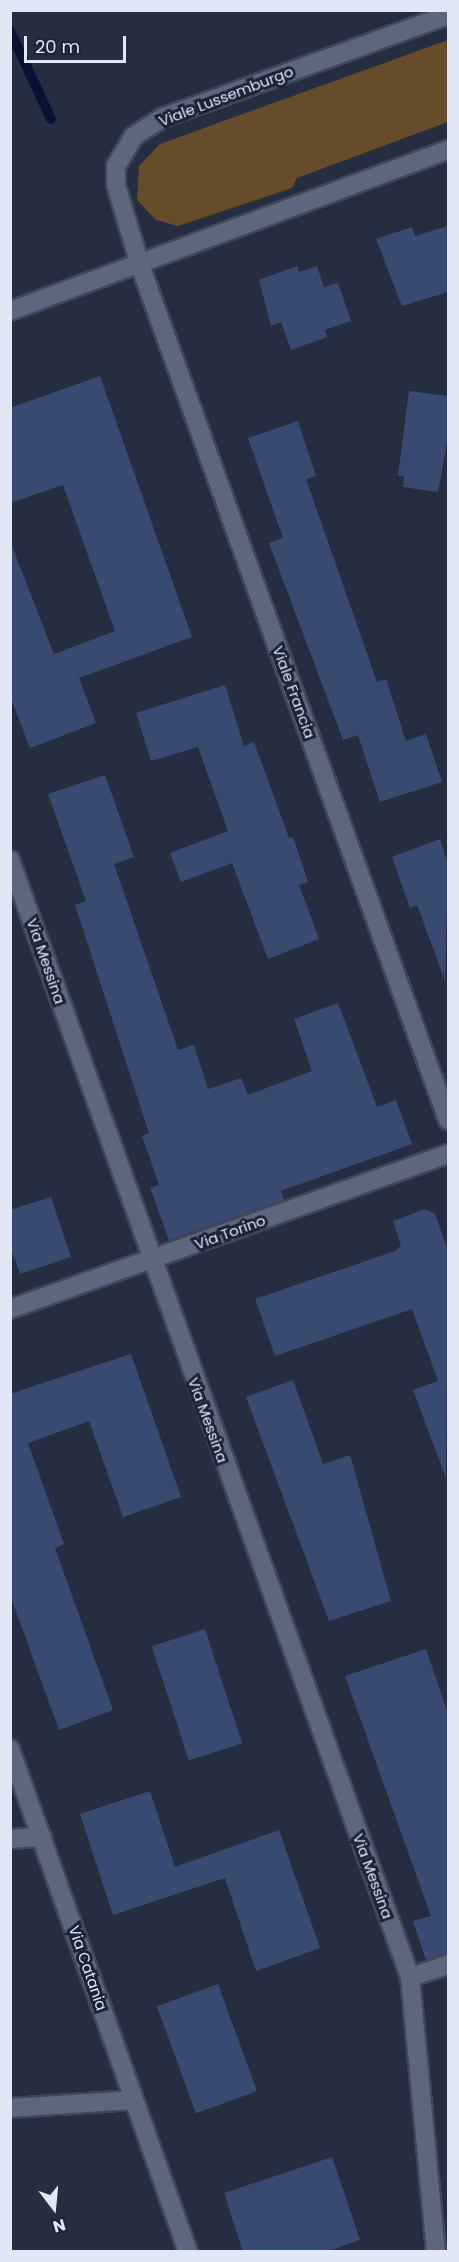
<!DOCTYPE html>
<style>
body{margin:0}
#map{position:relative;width:459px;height:2262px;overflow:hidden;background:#252d41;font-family:Poppins,sans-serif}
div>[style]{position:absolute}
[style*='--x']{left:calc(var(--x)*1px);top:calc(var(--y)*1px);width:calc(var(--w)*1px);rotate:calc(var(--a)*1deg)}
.green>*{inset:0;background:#664c29}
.stream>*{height:10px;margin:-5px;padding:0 5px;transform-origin:5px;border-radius:5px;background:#071234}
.building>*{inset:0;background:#394a71;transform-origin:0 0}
.roads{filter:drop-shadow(2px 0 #414758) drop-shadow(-2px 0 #414758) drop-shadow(0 2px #414758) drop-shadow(0 -2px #414758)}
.minor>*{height:18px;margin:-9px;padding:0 9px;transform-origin:9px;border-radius:9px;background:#5c667d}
span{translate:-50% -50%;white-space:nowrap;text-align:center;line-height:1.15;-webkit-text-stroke:6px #1b2336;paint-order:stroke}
.street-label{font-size:15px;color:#e1e7f4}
.frame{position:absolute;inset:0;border:12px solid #e1e7f4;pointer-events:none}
.north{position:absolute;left:24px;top:2178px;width:60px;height:60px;-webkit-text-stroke:4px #1b2336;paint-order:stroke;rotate:164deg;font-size:16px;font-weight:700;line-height:24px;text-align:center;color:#e1e7f4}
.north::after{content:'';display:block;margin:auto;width:21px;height:27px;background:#e1e7f4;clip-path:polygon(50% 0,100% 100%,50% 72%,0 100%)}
.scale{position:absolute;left:24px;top:36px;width:102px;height:27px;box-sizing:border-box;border:3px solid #e1e7f4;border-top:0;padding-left:8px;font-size:18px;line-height:21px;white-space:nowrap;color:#e1e7f4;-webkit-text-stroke:4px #1b2336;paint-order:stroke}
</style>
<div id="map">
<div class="green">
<div style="clip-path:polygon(448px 40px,448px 122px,297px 178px,292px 188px,178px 226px,156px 220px,137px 200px,139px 166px,160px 144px)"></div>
</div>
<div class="stream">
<div style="--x:10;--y:31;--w:97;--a:65"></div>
</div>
<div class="building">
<div style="clip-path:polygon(448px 226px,448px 292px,402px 306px,376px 239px,412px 227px,415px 236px)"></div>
<div style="clip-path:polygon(297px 266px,299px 272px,317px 266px,324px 287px,338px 283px,351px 321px,325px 330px,327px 337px,291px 350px,281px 322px,271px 326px,259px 280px)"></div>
<div style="clip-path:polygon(100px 376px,192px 637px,79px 678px,96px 723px,30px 748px,10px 696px,10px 541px,54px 654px,115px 631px,63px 485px,10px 503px,10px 408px)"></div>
<div style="clip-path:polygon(409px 391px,448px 396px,448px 437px,438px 492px,403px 487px,404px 476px,398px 476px)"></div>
<div style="clip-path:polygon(298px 421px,316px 476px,306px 479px,377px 682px,386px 679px,406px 741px,426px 734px,442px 782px,380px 802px,358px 735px,343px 740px,269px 543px,283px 538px,248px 438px)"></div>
<div style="clip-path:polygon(225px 685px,244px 746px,254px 742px,289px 838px,293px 837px,308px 882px,299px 885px,319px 939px,268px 959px,232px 863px,181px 882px,170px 853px,228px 831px,198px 747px,151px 761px,136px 713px)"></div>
<div style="clip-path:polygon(105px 775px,134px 857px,114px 864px,178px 1050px,194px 1045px,208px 1089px,241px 1078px,248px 1095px,312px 1071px,294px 1019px,338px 1003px,377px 1107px,396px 1100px,412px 1144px,281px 1191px,284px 1200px,169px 1240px,150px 1188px,159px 1185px,142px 1136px,149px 1133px,75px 905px,86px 901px,48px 794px)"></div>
<div style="clip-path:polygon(440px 839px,448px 864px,445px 981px,417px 905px,410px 908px,392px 857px)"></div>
<div style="clip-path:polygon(51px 1197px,71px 1257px,20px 1274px,10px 1246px,10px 1210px)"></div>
<div style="clip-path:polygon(425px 1209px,435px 1214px,448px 1251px,446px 1478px,413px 1390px,438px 1381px,412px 1309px,275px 1356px,255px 1299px,395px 1251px,401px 1246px,393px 1221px)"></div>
<div style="clip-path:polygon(131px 1354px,181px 1497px,123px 1517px,89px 1421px,28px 1443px,64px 1544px,55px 1548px,113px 1710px,59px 1730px,10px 1595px,10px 1394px)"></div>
<div style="clip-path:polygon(293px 1380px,323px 1464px,350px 1455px,391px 1601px,329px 1621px,246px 1397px)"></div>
<div style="left:205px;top:1629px;width:120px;height:56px;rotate:72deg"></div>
<div style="clip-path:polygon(426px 1649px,448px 1714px,448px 1954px,426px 1960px,413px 1921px,431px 1916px,345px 1676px)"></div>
<div style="clip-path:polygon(150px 1791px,175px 1867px,279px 1830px,320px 1948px,256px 1971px,225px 1878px,113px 1915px,80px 1814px)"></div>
<div style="left:218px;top:1984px;width:114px;height:65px;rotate:70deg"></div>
<div style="clip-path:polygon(332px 2157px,360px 2240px,326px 2252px,243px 2252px,224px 2193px)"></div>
</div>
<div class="roads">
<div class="minor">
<div style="--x:448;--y:15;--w:302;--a:160.2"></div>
<div style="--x:164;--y:117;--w:36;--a:148"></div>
<div style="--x:134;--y:136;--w:35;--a:121"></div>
<div style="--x:116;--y:166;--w:19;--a:90"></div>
<div style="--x:116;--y:185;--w:84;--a:73.3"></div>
<div style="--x:140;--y:265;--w:909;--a:70.19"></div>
<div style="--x:10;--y:311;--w:467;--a:-20.2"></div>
<div style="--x:10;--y:860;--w:1186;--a:70.3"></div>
<div style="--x:410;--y:1977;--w:276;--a:84.6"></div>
<div style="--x:10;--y:1309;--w:465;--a:-19.5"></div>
<div style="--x:10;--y:1749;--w:534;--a:70.51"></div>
<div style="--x:10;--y:1839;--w:32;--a:-4"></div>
<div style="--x:410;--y:1977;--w:40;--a:-18"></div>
<div style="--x:10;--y:2108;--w:124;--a:-3.7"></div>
</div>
</div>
<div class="street-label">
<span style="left:226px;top:96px;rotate:-21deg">Viale Lussemburgo</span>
<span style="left:294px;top:692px;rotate:70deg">Viale Francia</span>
<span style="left:46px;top:961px;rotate:71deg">Via Messina</span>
<span style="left:230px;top:1232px;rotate:-20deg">Via Torino</span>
<span style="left:208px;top:1420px;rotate:70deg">Via Messina</span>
<span style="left:373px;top:1876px;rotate:70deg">Via Messina</span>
<span style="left:88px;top:1968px;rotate:71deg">Via Catania</span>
</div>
<div class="frame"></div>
<div class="north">N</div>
<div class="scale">20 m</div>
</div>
